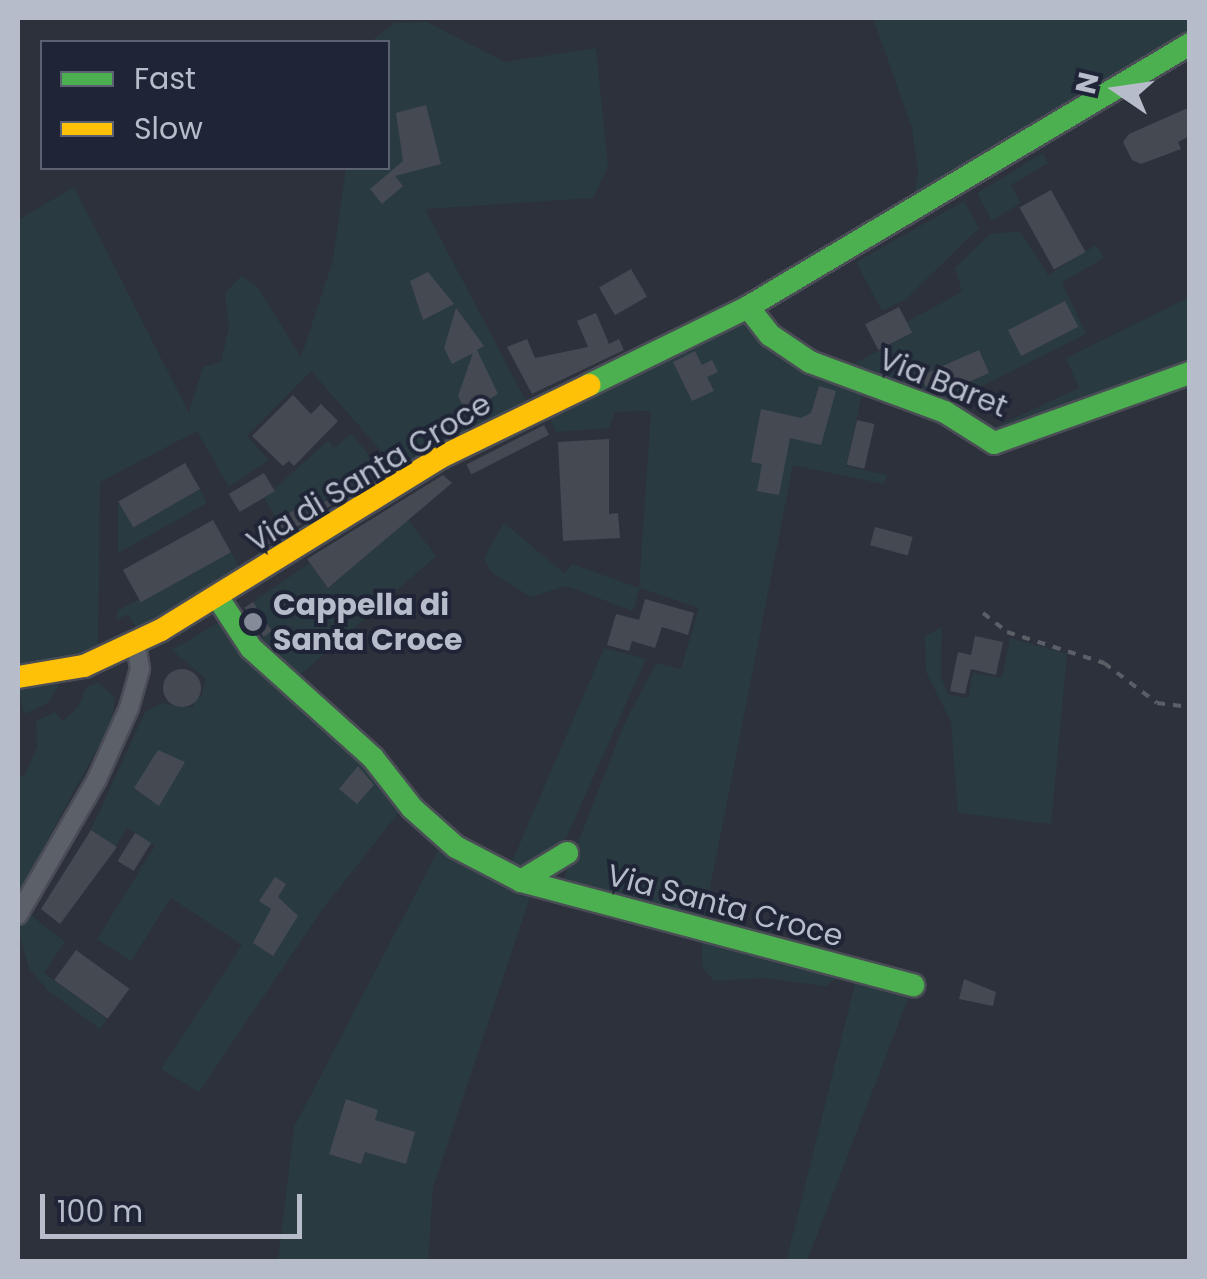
<!DOCTYPE html>
<style>
body{margin:0}
#map{position:relative;width:1207px;height:1279px;overflow:hidden;background:#2c313b;font-family:Poppins,sans-serif}
div>[style]{position:absolute}
[style*='--x']{left:calc(var(--x)*1px);top:calc(var(--y)*1px);width:calc(var(--w)*1px);rotate:calc(var(--a)*1deg)}
.green>*{inset:0;background:#293a41}
.building>*{inset:0;background:#454952;transform-origin:0 0}
.round{border-radius:50%}
.path>*{height:4px;margin-top:-2px;transform-origin:0;background:repeating-linear-gradient(90deg,#5a5e65 0 8px,transparent 0 16px)}
.roads{filter:drop-shadow(2px 0 #4a4d55) drop-shadow(-2px 0 #4a4d55) drop-shadow(0 2px #4a4d55) drop-shadow(0 -2px #4a4d55)}
.street>*{height:18px;margin:-9px;padding:0 9px;transform-origin:9px;border-radius:9px;background:#5c6069}
.fast>*{height:22px;margin:-11px;padding:0 11px;transform-origin:11px;border-radius:11px;background:#4caf50}
.slow>*{height:22px;margin:-11px;padding:0 11px;transform-origin:11px;border-radius:11px;background:#ffc107}
.dots>*{width:28px;height:28px;translate:-50% -50%;box-sizing:border-box;border:5px solid #1f2536;border-radius:50%}
span{translate:-50% -50%;white-space:nowrap;text-align:center;line-height:1.15;-webkit-text-stroke:8px #1f2536;paint-order:stroke}
.street-label{font-size:30px;color:#b7bccb}
.poi-label{font-size:30px;color:#b7bccb;font-weight:700}
.left{translate:0 -50%;text-align:left}
.frame{position:absolute;inset:0;border:20px solid #b7bccb;pointer-events:none}
.legend{position:absolute;left:40px;top:40px;width:350px;height:130px;box-sizing:border-box;background:#1f2536;border:2px solid #5c6172;margin:0;padding:12px 18px;list-style:none;font-size:30px;color:#b7bccb}
.legend li{display:flex;align-items:center;gap:20px;height:50px}
.legend b{width:50px;border:2px solid #5c6172}
.north{position:absolute;left:1067px;top:40px;width:100px;height:100px;-webkit-text-stroke:8px #1f2536;paint-order:stroke;rotate:283deg;font-size:28px;font-weight:700;line-height:40px;text-align:center;color:#b7bccb}
.north::after{content:'';display:block;margin:auto;width:35px;height:45px;background:#b7bccb;clip-path:polygon(50% 0,100% 100%,50% 72%,0 100%)}
.scale{position:absolute;left:40px;top:1194px;width:262px;height:45px;box-sizing:border-box;border:5px solid #b7bccb;border-top:0;padding-left:12px;font-size:30px;line-height:35px;white-space:nowrap;color:#b7bccb;-webkit-text-stroke:8px #1f2536;paint-order:stroke}
</style>
<div id="map">
<div class="green">
<div style="clip-path:polygon(873px 18px,1189px 18px,1190px 31px,914px 197px,918px 172px,912px 128px)"></div>
<div style="clip-path:polygon(427px 22px,505px 62px,596px 48px,608px 167px,593px 198px,425px 209px,526px 401px,397px 469px,311px 371px,247px 436px,269px 460px,229px 487px,197px 431px,100px 482px,98px 649px,18px 667px,18px 220px,74px 187px,189px 413px,203px 367px,221px 362px,229px 328px,225px 293px,241px 276px,257px 286px,301px 357px,333px 260px,346px 168px,388px 168px,388px 42px,370px 42px,395px 23px)"></div>
<div style="clip-path:polygon(1043px 153px,1048px 163px,1011px 185px,1020px 203px,992px 221px,977px 193px)"></div>
<div style="clip-path:polygon(964px 201px,979px 228px,906px 299px,882px 311px,856px 262px)"></div>
<div style="clip-path:polygon(1020px 231px,1048px 275px,1096px 245px,1104px 258px,1062px 282px,1086px 334px,944px 405px,846px 368px,912px 333px,906px 322px,962px 292px,955px 268px,990px 234px)"></div>
<div style="clip-path:polygon(1189px 297px,1189px 368px,1013px 436px,984px 432px,1079px 388px,1066px 358px)"></div>
<div style="clip-path:polygon(744px 319px,863px 390px,846px 466px,887px 475px,884px 484px,793px 465px,703px 924px,561px 886px,624px 725px,656px 663px,681px 669px,699px 608px,640px 588px,633px 611px,566px 586px,531px 597px,491px 572px,484px 558px,504px 523px,564px 573px,572px 564px,639px 588px,651px 411px,615px 412px,609px 428px,556px 432px,548px 415px)"></div>
<div style="clip-path:polygon(351px 434px,387px 476px,343px 505px,335px 494px,304px 515px,299px 508px,278px 521px,264px 498px,328px 441px,334px 448px)"></div>
<div style="clip-path:polygon(200px 489px,207px 503px,118px 553px,118px 501px,134px 527px)"></div>
<div style="clip-path:polygon(408px 520px,436px 556px,298px 677px,253px 643px,271px 631px,253px 602px,310px 563px,328px 588px)"></div>
<div style="clip-path:polygon(231px 552px,240px 569px,137px 629px,128px 614px,117px 620px,118px 610px)"></div>
<div style="clip-path:polygon(226px 618px,369px 759px,403px 807px,321px 911px,199px 1092px,161px 1069px,242px 945px,171px 898px,131px 961px,97px 939px,155px 846px,127px 828px,116px 846px,91px 830px,145px 712px,162px 703px,193px 708px,194px 698px,201px 697px,206px 679px,172px 650px)"></div>
<div style="clip-path:polygon(942px 627px,941px 677px,948px 694px,968px 698px,973px 673px,1002px 678px,1010px 638px,1067px 654px,1051px 824px,958px 813px,951px 722px,926px 672px,925px 636px)"></div>
<div style="clip-path:polygon(604px 648px,646px 659px,560px 852px,507px 873px)"></div>
<div style="clip-path:polygon(98px 683px,114px 696px,113px 720px,18px 894px,18px 775px,24px 777px,37px 747px,36px 721px,55px 712px,63px 721px,79px 706px,86px 687px)"></div>
<div style="clip-path:polygon(59px 685px,48px 703px,24px 714px,18px 689px)"></div>
<div style="clip-path:polygon(442px 843px,532px 891px,433px 1187px,428px 1261px,278px 1262px,294px 1127px)"></div>
<div style="clip-path:polygon(27px 912px,65px 942px,44px 973px,107px 1019px,100px 1029px,47px 990px,29px 968px,19px 933px)"></div>
<div style="clip-path:polygon(701px 936px,841px 975px,826px 986px,763px 978px,714px 981px,703px 968px)"></div>
<div style="clip-path:polygon(856px 980px,909px 996px,807px 1261px,786px 1262px)"></div>
</div>
<div class="building">
<div style="clip-path:polygon(426px 105px,441px 164px,395px 176px,403px 186px,382px 204px,370px 189px,403px 161px,396px 113px)"></div>
<div style="clip-path:polygon(1190px 107px,1190px 136px,1178px 142px,1181px 149px,1141px 164px,1132px 160px,1123px 142px,1129px 134px)"></div>
<div style="left:1051px;top:190px;width:71px;height:36px;rotate:61deg"></div>
<div style="left:631px;top:269px;width:32px;height:37px;rotate:60deg"></div>
<div style="clip-path:polygon(428px 272px,454px 304px,423px 320px,410px 281px)"></div>
<div style="left:1065px;top:301px;width:29px;height:64px;rotate:63deg"></div>
<div style="left:899px;top:307px;width:29px;height:38px;rotate:63deg"></div>
<div style="clip-path:polygon(456px 308px,484px 346px,477px 350px,498px 394px,466px 412px,458px 396px,473px 353px,452px 364px,444px 348px)"></div>
<div style="clip-path:polygon(596px 313px,609px 344px,619px 339px,624px 350px,532px 394px,507px 347px,527px 339px,535px 358px,588px 347px,577px 321px)"></div>
<div style="clip-path:polygon(979px 350px,989px 373px,942px 394px,926px 387px,920px 376px)"></div>
<div style="clip-path:polygon(695px 351px,702px 365px,712px 360px,718px 372px,707px 377px,714px 391px,692px 401px,673px 362px)"></div>
<div style="clip-path:polygon(819px 386px,836px 391px,821px 445px,790px 438px,779px 495px,757px 491px,762px 464px,751px 462px,761px 409px,801px 418px,811px 413px)"></div>
<div style="clip-path:polygon(293px 395px,311px 414px,321px 404px,338px 421px,294px 466px,289px 461px,283px 466px,252px 436px)"></div>
<div style="left:857px;top:420px;width:18px;height:46px;rotate:13deg"></div>
<div style="left:544px;top:425px;width:11px;height:87px;rotate:63deg"></div>
<div style="clip-path:polygon(609px 439px,609px 514px,618px 513px,620px 538px,563px 541px,558px 442px)"></div>
<div style="left:185px;top:463px;width:30px;height:77px;rotate:60deg"></div>
<div style="left:264px;top:473px;width:21px;height:41px;rotate:59deg"></div>
<div style="clip-path:polygon(443px 475px,452px 483px,328px 588px,307px 559px)"></div>
<div style="clip-path:polygon(336px 494px,340px 500px,263px 548px,255px 536px,299px 507px,304px 515px)"></div>
<div style="left:213px;top:520px;width:37px;height:103px;rotate:61deg"></div>
<div style="left:875px;top:527px;width:39px;height:19px;rotate:15deg"></div>
<div style="clip-path:polygon(645px 599px,694px 613px,688px 635px,662px 627px,655px 648px,632px 641px,629px 651px,607px 645px,616px 614px,639px 620px)"></div>
<div style="left:253px;top:602px;width:35px;height:10px;rotate:57deg"></div>
<div style="clip-path:polygon(975px 636px,1003px 642px,996px 675px,971px 669px,965px 694px,950px 691px,958px 652px,971px 655px)"></div>
<div class="round" style="left:163px;top:669px;width:38px;height:38px"></div>
<div style="clip-path:polygon(158px 750px,185px 762px,159px 806px,134px 788px)"></div>
<div style="clip-path:polygon(358px 766px,374px 785px,357px 804px,339px 789px)"></div>
<div style="clip-path:polygon(91px 830px,117px 847px,60px 924px,41px 909px)"></div>
<div style="left:135px;top:833px;width:19px;height:33px;rotate:32deg"></div>
<div style="clip-path:polygon(275px 877px,286px 884px,278px 897px,298px 916px,273px 956px,253px 943px,271px 909px,259px 901px)"></div>
<div style="left:76px;top:950px;width:66px;height:37px;rotate:36deg"></div>
<div style="clip-path:polygon(964px 979px,996px 992px,993px 1006px,959px 999px)"></div>
<div style="clip-path:polygon(346px 1099px,378px 1110px,375px 1120px,415px 1132px,406px 1164px,365px 1152px,361px 1164px,329px 1154px)"></div>
</div>
<div class="path">
<div style="--x:983;--y:613;--w:31;--a:38"></div>
<div style="--x:1007;--y:632;--w:102;--a:17.7"></div>
<div style="--x:1104;--y:663;--w:66;--a:37"></div>
<div style="--x:1157;--y:703;--w:33;--a:7"></div>
</div>
<div class="roads">
<div class="street">
<div style="--x:18;--y:915;--w:157;--a:-59.8"></div>
<div style="--x:97;--y:779;--w:78;--a:-65.7"></div>
<div style="--x:129;--y:708;--w:41;--a:-74.2"></div>
<div style="--x:140;--y:669;--w:26;--a:-99"></div>
</div>
<div class="fast">
<div style="--x:748;--y:307;--w:36;--a:52"></div>
<div style="--x:770;--y:335;--w:48;--a:34"></div>
<div style="--x:810;--y:362;--w:144;--a:20.3"></div>
<div style="--x:945;--y:412;--w:58;--a:32.3"></div>
<div style="--x:994;--y:443;--w:208;--a:-19.7"></div>
<div style="--x:589;--y:385;--w:177;--a:-26.1"></div>
<div style="--x:748;--y:307;--w:514;--a:-30.75"></div>
<div style="--x:218;--y:598;--w:60;--a:56.6"></div>
<div style="--x:251;--y:648;--w:164;--a:42"></div>
<div style="--x:373;--y:758;--w:63;--a:52"></div>
<div style="--x:412;--y:808;--w:59;--a:41.6"></div>
<div style="--x:456;--y:847;--w:73;--a:27.6"></div>
<div style="--x:521;--y:881;--w:54;--a:-31.3"></div>
<div style="--x:521;--y:881;--w:406;--a:14.9"></div>
</div>
<div class="slow">
<div style="--x:18;--y:677;--w:67;--a:-9.5"></div>
<div style="--x:84;--y:666;--w:85;--a:-25.1"></div>
<div style="--x:161;--y:630;--w:329;--a:-31.7"></div>
<div style="--x:441;--y:457;--w:165;--a:-25.9"></div>
</div>
</div>
<div class="dots">
<div style="left:253px;top:622px;background:#868b99"></div>
</div>
<div class="street-label">
<span style="left:943px;top:383px;rotate:22deg">Via Baret</span>
<span style="left:369px;top:473px;rotate:-31deg">Via di Santa Croce</span>
<span style="left:725px;top:906px;rotate:15deg">Via Santa Croce</span>
</div>
<div class="poi-label">
<span class="left" style="left:273px;top:622px">Cappella di<br>Santa Croce</span>
</div>
<div class="frame"></div>
<ul class="legend">
<li><b style="height:12px;background:#4caf50"></b>Fast</li>
<li><b style="height:12px;background:#ffc107"></b>Slow</li>
</ul>
<div class="north">N</div>
<div class="scale">100 m</div>
</div>
